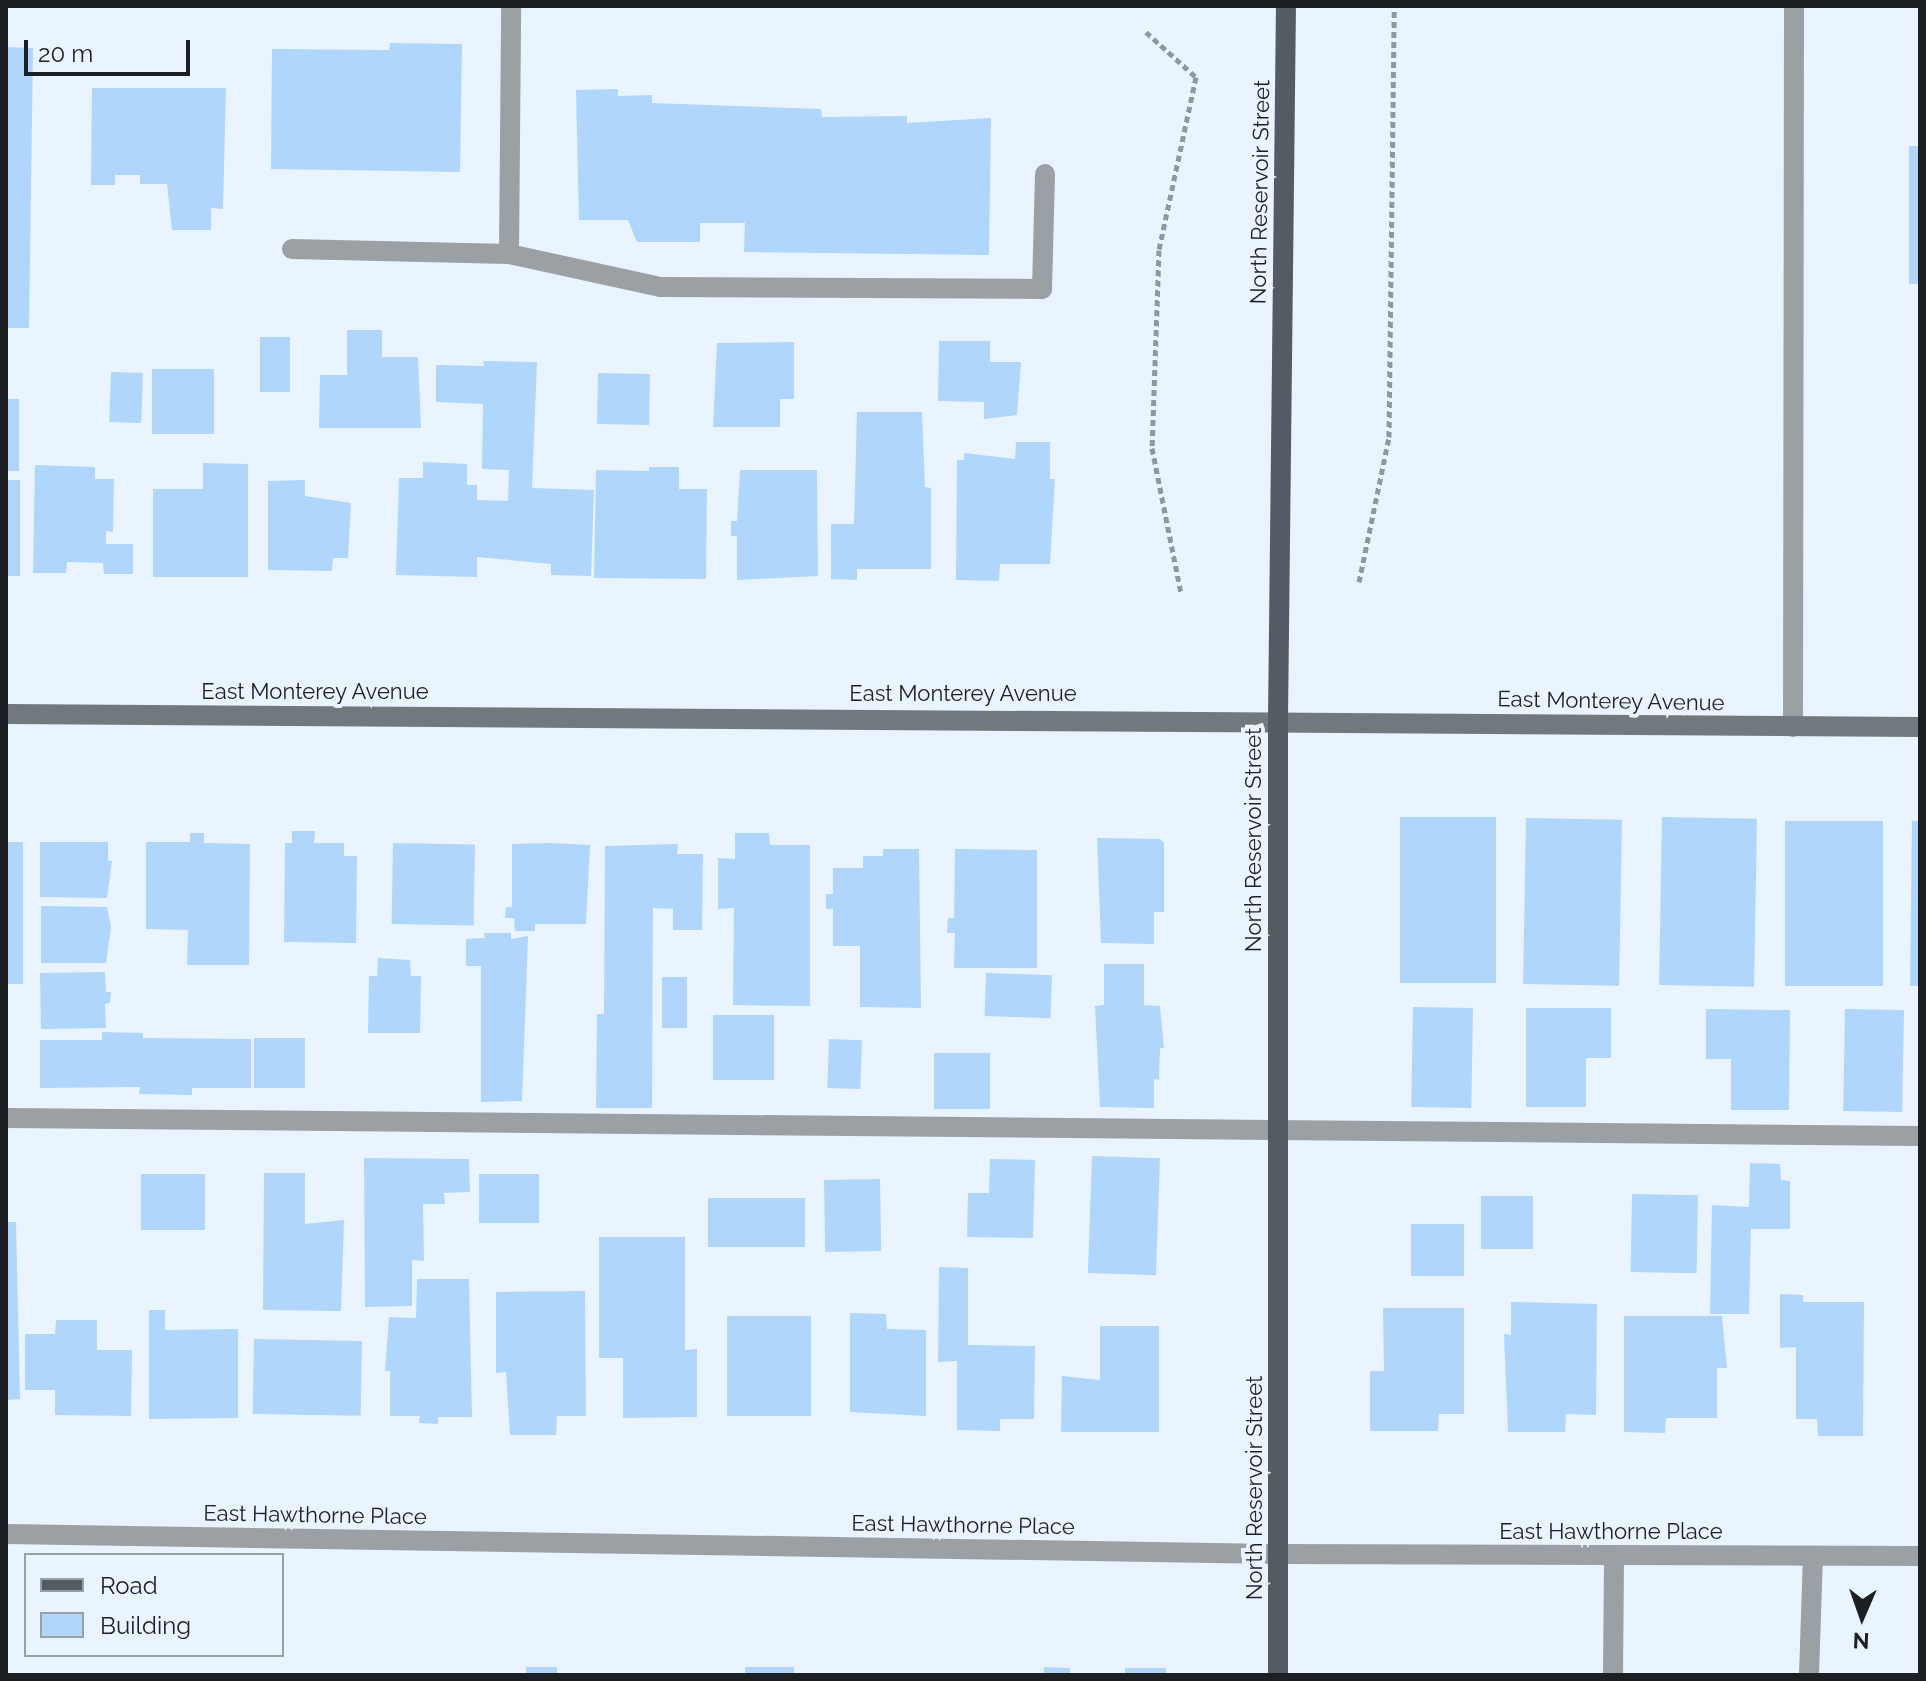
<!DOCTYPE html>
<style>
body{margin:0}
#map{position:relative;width:1926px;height:1681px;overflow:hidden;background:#e9f4ff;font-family:Raleway,sans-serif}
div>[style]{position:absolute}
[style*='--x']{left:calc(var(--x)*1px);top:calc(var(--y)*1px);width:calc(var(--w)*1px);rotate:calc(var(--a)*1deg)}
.building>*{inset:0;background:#b0d6fb;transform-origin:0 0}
.path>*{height:5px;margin-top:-2.5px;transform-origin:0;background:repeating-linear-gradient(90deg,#8f979f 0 6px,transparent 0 10px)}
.lane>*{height:20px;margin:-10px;padding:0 10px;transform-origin:10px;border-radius:10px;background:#9ba0a4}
.street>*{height:20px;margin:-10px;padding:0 10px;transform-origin:10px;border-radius:10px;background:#9ba0a4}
.secondary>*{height:20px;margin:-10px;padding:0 10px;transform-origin:10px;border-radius:10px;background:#71787e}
.primary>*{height:20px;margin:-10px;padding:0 10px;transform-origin:10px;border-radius:10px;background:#545c63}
span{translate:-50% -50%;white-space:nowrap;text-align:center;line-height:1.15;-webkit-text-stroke:8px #e9f4ff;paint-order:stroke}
.street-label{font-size:22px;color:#1c2024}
.frame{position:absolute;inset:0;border:8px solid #1c2024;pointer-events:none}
.legend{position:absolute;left:24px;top:1553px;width:260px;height:104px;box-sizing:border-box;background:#e9f4ff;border:2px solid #979fa7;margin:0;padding:10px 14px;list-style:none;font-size:24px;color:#1c2024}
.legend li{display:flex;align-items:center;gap:16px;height:40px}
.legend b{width:40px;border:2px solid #979fa7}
.north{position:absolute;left:1822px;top:1577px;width:80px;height:80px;-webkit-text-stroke:6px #e9f4ff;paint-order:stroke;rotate:182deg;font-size:22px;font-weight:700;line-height:32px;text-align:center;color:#1c2024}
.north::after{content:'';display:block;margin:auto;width:28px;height:36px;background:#1c2024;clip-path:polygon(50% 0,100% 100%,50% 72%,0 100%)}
.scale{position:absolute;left:24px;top:40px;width:166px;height:36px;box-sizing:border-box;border:4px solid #1c2024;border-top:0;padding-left:10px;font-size:24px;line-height:28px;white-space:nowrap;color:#1c2024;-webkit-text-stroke:6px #e9f4ff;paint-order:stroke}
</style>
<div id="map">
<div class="building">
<div style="clip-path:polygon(390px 43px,462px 44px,460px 172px,271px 169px,272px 49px,389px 50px)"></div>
<div style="clip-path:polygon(6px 47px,33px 48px,29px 328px,6px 328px)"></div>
<div style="clip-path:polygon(92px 88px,226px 88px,223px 209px,211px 208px,211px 230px,172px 230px,167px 184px,140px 184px,140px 175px,115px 175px,115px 185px,91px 185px)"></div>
<div style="clip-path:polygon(618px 89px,618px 96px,652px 95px,652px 103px,821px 109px,822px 117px,907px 116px,907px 123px,991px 118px,989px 255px,744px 252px,745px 223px,700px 223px,700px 242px,637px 242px,628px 220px,579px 220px,576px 90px)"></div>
<div style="left:1909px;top:146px;width:11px;height:138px"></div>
<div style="clip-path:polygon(347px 330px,382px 330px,382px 357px,418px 357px,421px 428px,319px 428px,320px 375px,347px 375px)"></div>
<div style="left:260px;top:337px;width:30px;height:55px"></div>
<div style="clip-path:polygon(939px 341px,990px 341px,990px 362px,1021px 362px,1017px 415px,984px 419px,984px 402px,938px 401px)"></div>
<div style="clip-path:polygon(794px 342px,794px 399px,780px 399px,780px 427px,713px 427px,717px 343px)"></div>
<div style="clip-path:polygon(483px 361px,537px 362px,532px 488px,594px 490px,591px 576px,551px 575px,551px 564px,477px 557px,477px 577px,396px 575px,399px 478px,423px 478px,423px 462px,467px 464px,467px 485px,477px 485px,477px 500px,508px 501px,509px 470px,482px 469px,483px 404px,436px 402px,436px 365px,484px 366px)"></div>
<div style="left:152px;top:369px;width:62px;height:65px"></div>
<div style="left:111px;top:372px;width:32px;height:50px;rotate:2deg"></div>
<div style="left:598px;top:373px;width:52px;height:51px;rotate:1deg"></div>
<div style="left:6px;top:399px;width:13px;height:72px"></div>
<div style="clip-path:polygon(857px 412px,922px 412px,925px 487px,931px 488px,931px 569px,857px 569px,857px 580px,831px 579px,831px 524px,854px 524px)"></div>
<div style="clip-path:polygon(1016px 442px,1050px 442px,1050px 479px,1055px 479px,1050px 564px,1000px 564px,999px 581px,956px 580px,957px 460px,964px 460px,964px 453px,1015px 459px)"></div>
<div style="clip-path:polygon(203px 463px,248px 464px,248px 577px,153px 577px,153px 489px,203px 489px)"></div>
<div style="clip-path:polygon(35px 465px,95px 467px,95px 479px,114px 479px,113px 532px,106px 531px,106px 544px,133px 544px,133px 574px,104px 574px,103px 563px,67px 562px,66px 573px,33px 573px)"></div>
<div style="clip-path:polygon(649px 467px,679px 467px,679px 489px,707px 489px,706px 579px,594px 578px,596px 470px,649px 471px)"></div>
<div style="clip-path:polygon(740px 470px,817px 470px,818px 576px,737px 580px,737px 536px,731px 536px,731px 521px,737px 521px)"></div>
<div style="left:6px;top:480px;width:14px;height:96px"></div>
<div style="clip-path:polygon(305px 480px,305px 496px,351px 503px,348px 558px,333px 558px,332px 571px,268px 570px,268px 481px)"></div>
<div style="left:1496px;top:817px;width:166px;height:96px;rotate:90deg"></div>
<div style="left:1662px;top:817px;width:95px;height:168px;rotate:1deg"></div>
<div style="left:1526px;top:818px;width:96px;height:166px;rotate:1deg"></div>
<div style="left:1785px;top:821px;width:98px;height:165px"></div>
<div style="clip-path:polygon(1912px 821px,1920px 821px,1920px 986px,1910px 986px)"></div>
<div style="clip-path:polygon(292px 831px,315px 831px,314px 843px,344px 843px,344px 856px,357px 856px,356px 943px,284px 942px,285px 843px,292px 843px)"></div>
<div style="clip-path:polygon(190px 833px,204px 833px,204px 843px,250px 844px,249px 965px,187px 965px,188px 930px,146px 929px,146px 842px,190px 842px)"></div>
<div style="clip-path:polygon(735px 833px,769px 833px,770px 845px,810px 845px,810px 1006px,733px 1005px,734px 908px,718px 909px,718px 858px,735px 859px)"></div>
<div style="clip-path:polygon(1097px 838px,1160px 839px,1164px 843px,1164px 912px,1154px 912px,1154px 944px,1101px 943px)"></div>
<div style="left:6px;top:842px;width:17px;height:142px"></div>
<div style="clip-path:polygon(40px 842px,108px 842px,108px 861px,112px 861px,107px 898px,40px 897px)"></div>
<div style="left:393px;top:843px;width:82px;height:81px;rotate:1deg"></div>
<div style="clip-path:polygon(549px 843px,590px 845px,586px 924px,535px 924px,535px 931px,515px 931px,514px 918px,505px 918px,506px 907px,512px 907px,512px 844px)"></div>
<div style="clip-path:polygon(678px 844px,677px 854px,703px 854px,702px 930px,673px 930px,673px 909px,653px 908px,652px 1108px,596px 1108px,597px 1014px,604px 1014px,605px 846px)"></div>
<div style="clip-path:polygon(883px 849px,919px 849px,921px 1008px,860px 1007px,860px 946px,833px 946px,833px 909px,826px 909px,826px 894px,833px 894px,833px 868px,863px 868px,863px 856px,883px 856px)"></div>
<div style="clip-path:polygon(955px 849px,1037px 850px,1037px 968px,954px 968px,955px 933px,947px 933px,948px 918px,954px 918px)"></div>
<div style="clip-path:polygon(41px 906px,107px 907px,111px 927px,106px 963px,41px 963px)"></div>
<div style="clip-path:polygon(484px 933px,511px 933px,511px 939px,528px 936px,522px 1101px,481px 1102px,481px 966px,466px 966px,466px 939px,485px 938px)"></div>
<div style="clip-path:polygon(378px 958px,410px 960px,411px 976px,421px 976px,420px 1033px,368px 1033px,369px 976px,377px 976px)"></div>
<div style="clip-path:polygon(1104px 964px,1144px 964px,1144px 1005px,1160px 1006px,1164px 1048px,1160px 1048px,1159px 1080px,1154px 1079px,1154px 1108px,1100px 1107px,1095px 1006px,1104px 1005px)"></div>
<div style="clip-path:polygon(105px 972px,106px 992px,111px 992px,110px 1003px,105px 1004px,106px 1028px,41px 1029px,40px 973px)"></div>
<div style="left:986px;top:973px;width:66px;height:43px;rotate:2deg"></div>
<div style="left:662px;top:977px;width:25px;height:51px"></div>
<div style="left:1413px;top:1007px;width:60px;height:100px;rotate:1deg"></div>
<div style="clip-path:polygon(1526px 1008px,1611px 1008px,1611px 1058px,1586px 1058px,1586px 1107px,1526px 1107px)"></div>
<div style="clip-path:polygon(1706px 1009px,1790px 1010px,1789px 1110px,1731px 1110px,1731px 1059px,1706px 1059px)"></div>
<div style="left:1845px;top:1009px;width:59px;height:102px;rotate:1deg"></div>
<div style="left:713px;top:1015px;width:61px;height:65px"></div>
<div style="clip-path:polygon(102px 1032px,143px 1033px,143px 1038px,251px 1039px,251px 1088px,192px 1088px,192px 1095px,139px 1094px,140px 1087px,40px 1088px,40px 1040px,102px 1040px)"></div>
<div style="left:254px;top:1038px;width:51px;height:50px"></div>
<div style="left:829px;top:1039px;width:33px;height:49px;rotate:2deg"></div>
<div style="left:934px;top:1053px;width:56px;height:56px"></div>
<div style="left:1092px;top:1156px;width:68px;height:117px;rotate:2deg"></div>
<div style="clip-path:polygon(364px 1158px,469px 1159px,470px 1192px,444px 1193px,445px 1204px,423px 1204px,424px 1261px,412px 1260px,412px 1306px,365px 1307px)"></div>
<div style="clip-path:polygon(990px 1159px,1035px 1160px,1033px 1238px,967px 1237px,968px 1193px,989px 1193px)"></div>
<div style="clip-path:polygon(1750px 1163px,1780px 1164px,1781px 1180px,1790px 1181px,1790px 1229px,1751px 1229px,1749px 1314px,1710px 1314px,1712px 1205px,1749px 1207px)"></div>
<div style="clip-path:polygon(264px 1173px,305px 1173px,305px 1224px,344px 1220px,341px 1311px,263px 1310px)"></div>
<div style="left:141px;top:1174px;width:64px;height:56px"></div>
<div style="left:479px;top:1174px;width:60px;height:49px"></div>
<div style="left:880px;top:1179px;width:72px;height:56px;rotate:89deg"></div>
<div style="left:1632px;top:1194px;width:66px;height:78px;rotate:1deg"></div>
<div style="left:1481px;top:1196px;width:52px;height:53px"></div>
<div style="left:708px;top:1198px;width:97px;height:49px"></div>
<div style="clip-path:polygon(6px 1222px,16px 1222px,20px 1399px,6px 1400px)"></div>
<div style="left:1411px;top:1224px;width:53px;height:52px"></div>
<div style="clip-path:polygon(599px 1237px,685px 1237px,685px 1350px,697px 1349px,697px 1417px,623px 1418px,623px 1358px,599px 1358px)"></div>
<div style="clip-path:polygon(939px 1267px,968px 1268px,968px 1345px,1035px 1346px,1034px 1419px,1000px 1419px,1000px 1431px,957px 1430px,957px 1361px,938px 1362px)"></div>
<div style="clip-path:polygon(417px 1279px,469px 1279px,472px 1417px,438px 1417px,438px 1424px,419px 1423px,420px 1416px,390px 1416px,390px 1371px,385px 1371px,389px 1317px,416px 1318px)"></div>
<div style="clip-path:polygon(585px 1291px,586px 1416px,557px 1416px,556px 1435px,510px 1435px,506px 1372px,496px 1373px,496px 1292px)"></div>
<div style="clip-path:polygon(1780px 1294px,1803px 1295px,1803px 1302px,1864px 1302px,1863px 1436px,1818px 1436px,1817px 1419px,1796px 1419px,1796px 1347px,1780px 1348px)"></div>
<div style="clip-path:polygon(1511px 1302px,1597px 1304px,1596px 1415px,1566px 1414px,1565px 1432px,1508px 1432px,1504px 1334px,1511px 1335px)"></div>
<div style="clip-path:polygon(1383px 1308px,1464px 1308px,1464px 1414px,1439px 1414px,1438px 1431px,1370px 1431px,1370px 1371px,1384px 1371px)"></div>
<div style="clip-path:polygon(149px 1310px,165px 1310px,165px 1330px,238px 1329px,238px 1418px,149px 1419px)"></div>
<div style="clip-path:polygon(850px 1313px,886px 1314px,887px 1329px,926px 1330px,926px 1416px,850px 1412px)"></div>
<div style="left:727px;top:1316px;width:84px;height:100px"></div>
<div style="clip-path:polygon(1624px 1316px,1722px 1316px,1727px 1368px,1717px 1368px,1717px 1418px,1666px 1418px,1665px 1433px,1624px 1432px)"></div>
<div style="clip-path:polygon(56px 1320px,97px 1320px,97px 1350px,132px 1350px,131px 1416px,55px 1415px,55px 1390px,25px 1390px,25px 1334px,55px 1334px)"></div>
<div style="clip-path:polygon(1100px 1326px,1159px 1326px,1159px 1432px,1061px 1432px,1062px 1376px,1100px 1380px)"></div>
<div style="left:254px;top:1339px;width:108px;height:75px;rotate:1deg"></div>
<div style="left:526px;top:1667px;width:31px;height:8px"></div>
<div style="left:745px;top:1667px;width:49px;height:8px"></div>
<div style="left:1044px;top:1667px;width:26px;height:8px;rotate:2deg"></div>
<div style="left:1125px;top:1668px;width:41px;height:7px"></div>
</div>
<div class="path">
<div style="--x:1146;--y:32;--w:67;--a:42"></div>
<div style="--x:1196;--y:77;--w:177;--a:102.1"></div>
<div style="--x:1159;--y:250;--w:198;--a:92"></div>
<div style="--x:1152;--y:448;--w:148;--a:78.7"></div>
<div style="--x:1359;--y:582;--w:148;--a:-78.3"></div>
<div style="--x:1389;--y:437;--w:431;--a:-89.3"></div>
</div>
<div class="lane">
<div style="--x:292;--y:249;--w:217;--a:1.3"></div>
<div style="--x:509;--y:254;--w:248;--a:-89.5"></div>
<div style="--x:509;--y:254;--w:155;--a:12.3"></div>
<div style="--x:660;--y:287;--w:382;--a:0.3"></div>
<div style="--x:1042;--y:289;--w:115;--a:-88.5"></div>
<div style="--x:1793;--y:727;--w:721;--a:-89.92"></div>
<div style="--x:6;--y:1118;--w:1914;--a:0.54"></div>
<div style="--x:1613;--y:1675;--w:119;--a:-89.5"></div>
<div style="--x:1809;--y:1675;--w:119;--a:-88.1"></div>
</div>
<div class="street">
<div style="--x:6;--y:1534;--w:1273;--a:0.9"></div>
<div style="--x:1279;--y:1554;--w:641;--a:0.18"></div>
</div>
<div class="secondary">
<div style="--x:6;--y:714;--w:1914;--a:0.39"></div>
</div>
<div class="primary">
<div style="--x:1278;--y:1675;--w:956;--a:-90"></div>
<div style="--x:1278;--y:719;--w:713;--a:-89.36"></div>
</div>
<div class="street-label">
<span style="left:1260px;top:192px;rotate:-89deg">North Reservoir Street</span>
<span style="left:315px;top:692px">East Monterey Avenue</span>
<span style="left:963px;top:694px">East Monterey Avenue</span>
<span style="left:1611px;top:701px;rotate:1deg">East Monterey Avenue</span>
<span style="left:1254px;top:840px;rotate:-90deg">North Reservoir Street</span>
<span style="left:1255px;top:1488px;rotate:-90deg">North Reservoir Street</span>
<span style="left:315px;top:1515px;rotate:1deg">East Hawthorne Place</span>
<span style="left:963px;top:1525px;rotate:1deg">East Hawthorne Place</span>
<span style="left:1611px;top:1532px">East Hawthorne Place</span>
</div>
<div class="frame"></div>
<ul class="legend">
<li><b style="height:10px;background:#545c63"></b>Road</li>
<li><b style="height:22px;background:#b0d6fb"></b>Building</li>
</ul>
<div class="north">N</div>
<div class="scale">20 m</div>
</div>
